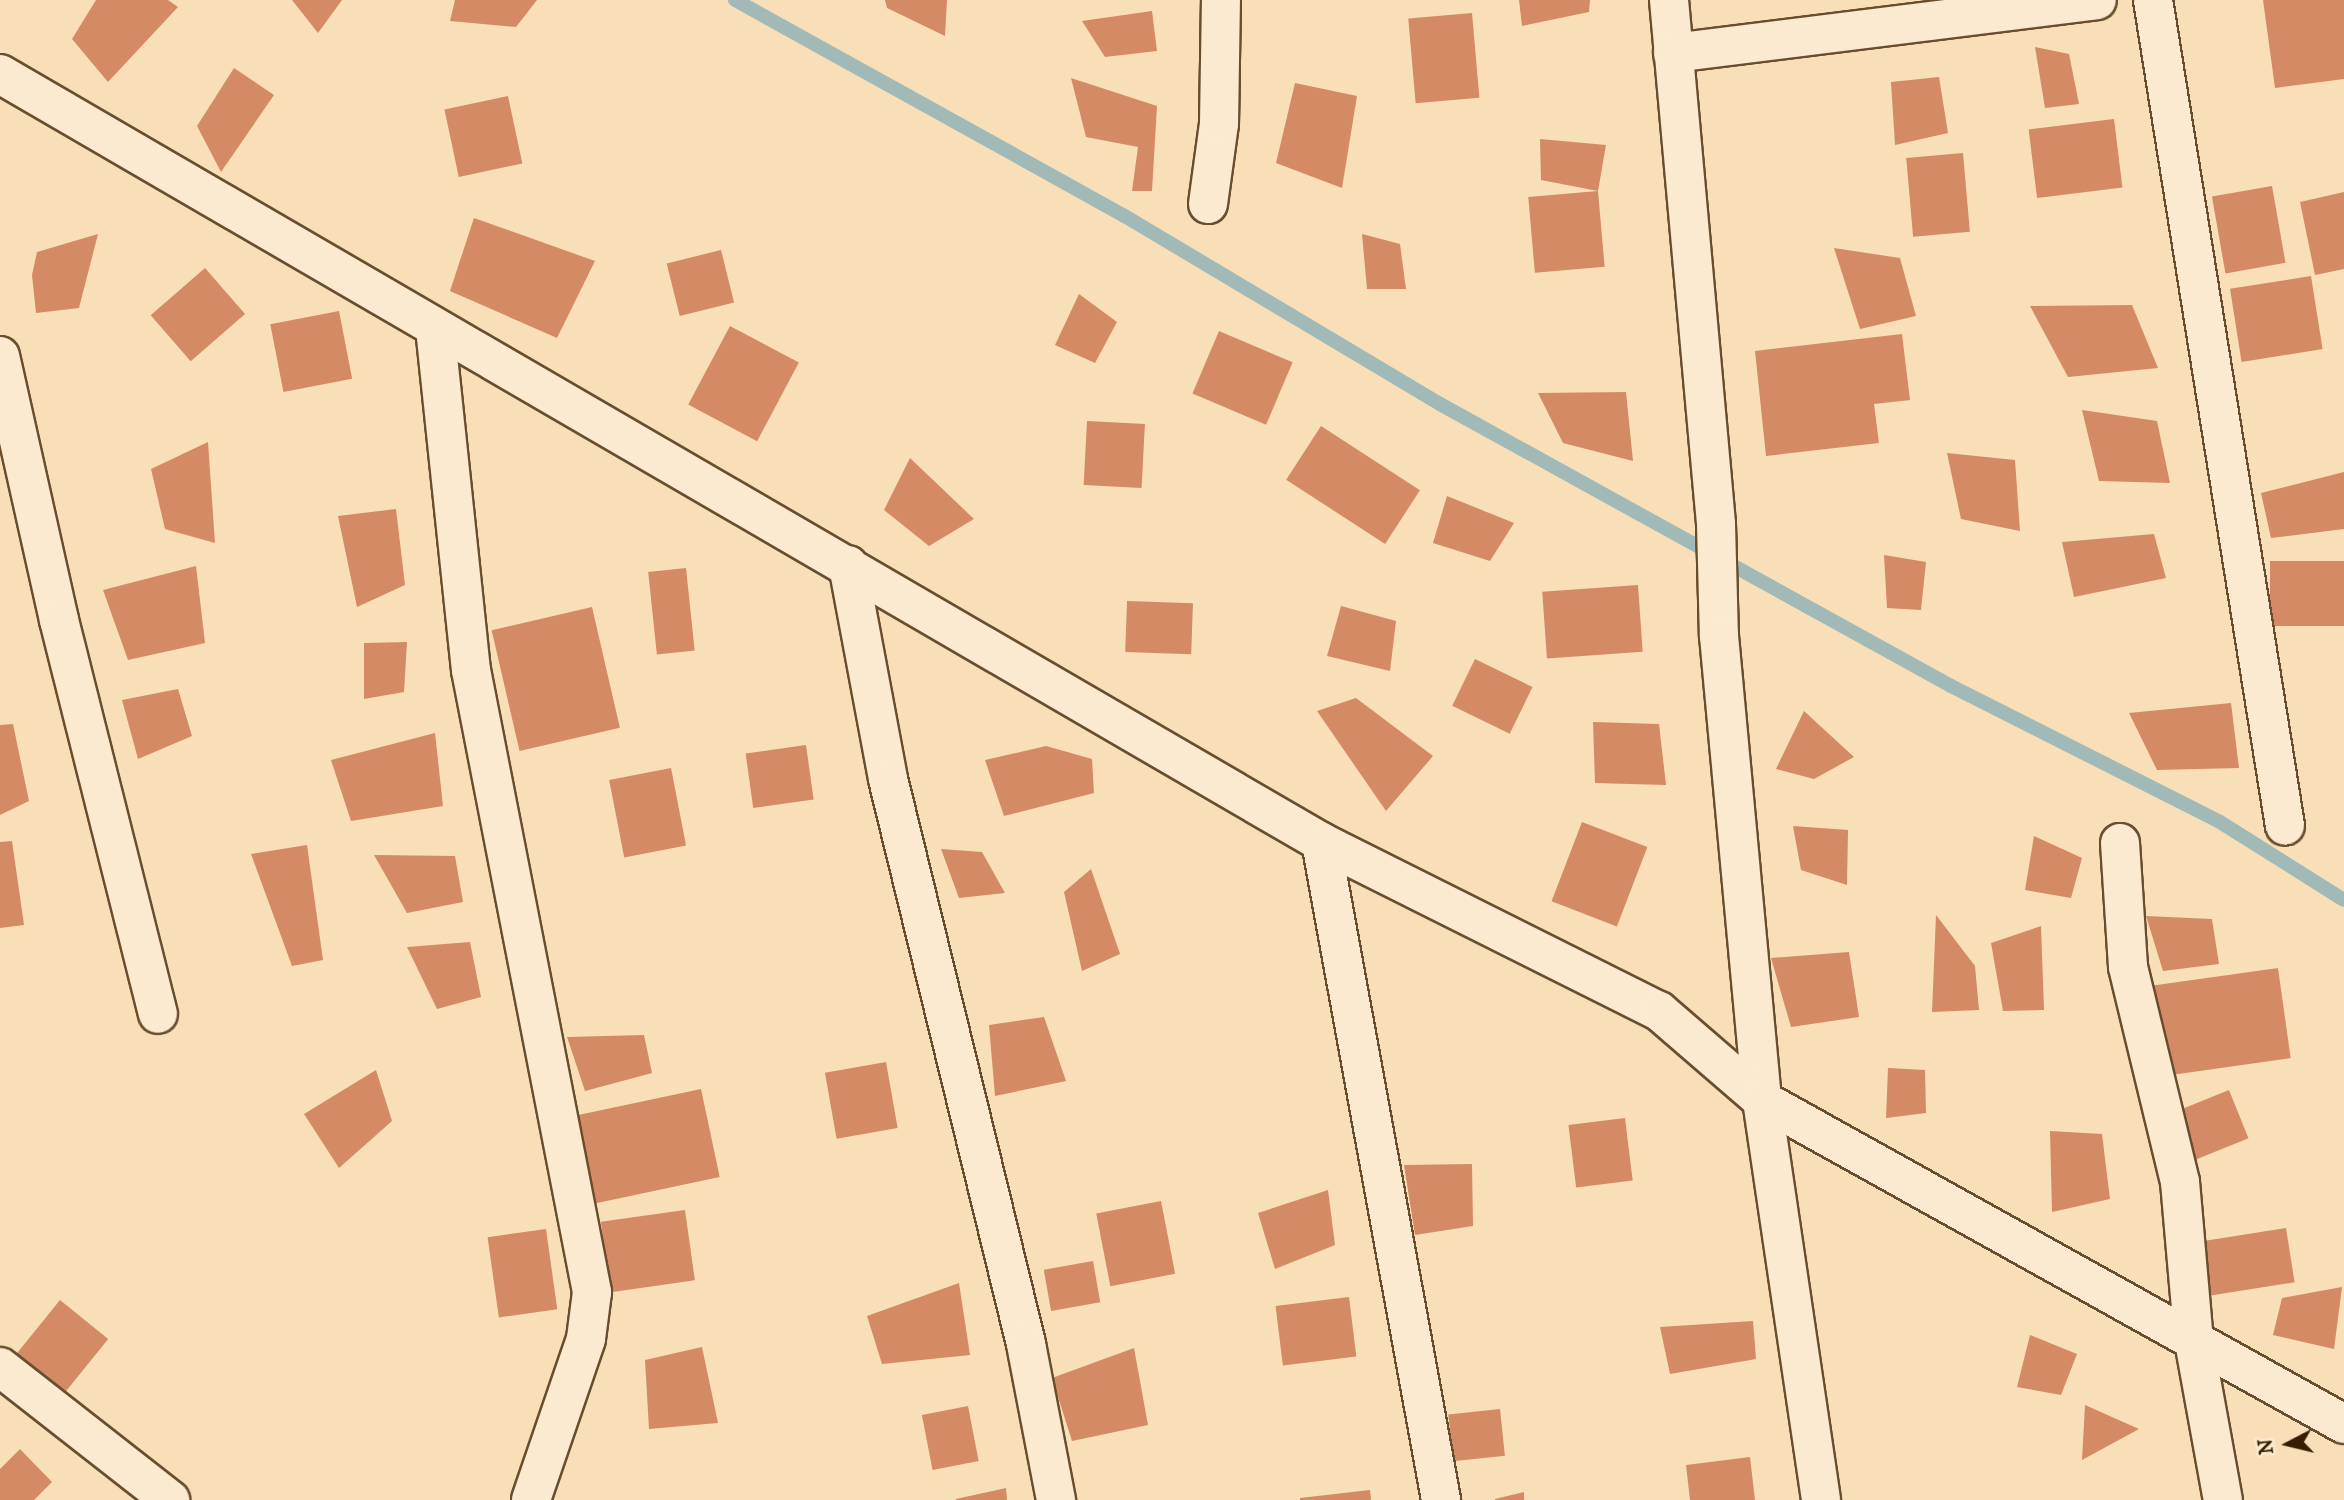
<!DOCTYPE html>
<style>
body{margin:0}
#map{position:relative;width:2344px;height:1500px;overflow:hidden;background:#f9dfb7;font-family:"IM FELL DW Pica",serif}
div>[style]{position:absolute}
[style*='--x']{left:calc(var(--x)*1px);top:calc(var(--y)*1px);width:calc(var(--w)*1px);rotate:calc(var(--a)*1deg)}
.stream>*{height:14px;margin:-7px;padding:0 7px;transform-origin:7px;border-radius:7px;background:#a1bab8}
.building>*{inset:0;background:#d48a65;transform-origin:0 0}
.roads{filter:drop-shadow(2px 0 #684e2e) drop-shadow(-2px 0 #684e2e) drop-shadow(0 2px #684e2e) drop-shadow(0 -2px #684e2e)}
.minor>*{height:38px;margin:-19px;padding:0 19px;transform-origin:19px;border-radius:19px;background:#fbead0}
span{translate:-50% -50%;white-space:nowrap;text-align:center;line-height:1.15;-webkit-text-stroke:5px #fbead0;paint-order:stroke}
.north{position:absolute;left:2253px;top:1409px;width:70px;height:70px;-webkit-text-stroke:5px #fbead0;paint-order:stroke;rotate:263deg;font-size:19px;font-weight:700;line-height:28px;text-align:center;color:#371d01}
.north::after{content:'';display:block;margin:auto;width:24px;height:32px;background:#371d01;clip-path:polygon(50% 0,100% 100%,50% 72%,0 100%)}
</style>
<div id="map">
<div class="stream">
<div style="--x:735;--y:0;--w:444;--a:29"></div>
<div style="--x:1123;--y:215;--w:369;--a:30.8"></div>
<div style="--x:1440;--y:404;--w:584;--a:28.89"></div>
<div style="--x:1951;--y:686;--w:301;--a:26.8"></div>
<div style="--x:2220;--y:822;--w:146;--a:32.2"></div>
</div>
<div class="building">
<div style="clip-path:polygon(96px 0,168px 0,178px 7px,108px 82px,72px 39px)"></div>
<div style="clip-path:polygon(292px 0,342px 0,318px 33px)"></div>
<div style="clip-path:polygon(455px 0,537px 0,516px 27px,450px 21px)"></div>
<div style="clip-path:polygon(885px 0,947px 0,945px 36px,887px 8px)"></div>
<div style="clip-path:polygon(1519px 0,1590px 0,1589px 12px,1522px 26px)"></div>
<div style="clip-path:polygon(2263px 0,2344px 0,2344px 79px,2275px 88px)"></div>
<div style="clip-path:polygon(1152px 11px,1157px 51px,1105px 57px,1082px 21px)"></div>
<div style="left:1472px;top:13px;width:85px;height:64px;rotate:85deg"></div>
<div style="clip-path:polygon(2035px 47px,2069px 54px,2079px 104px,2045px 108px)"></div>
<div style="clip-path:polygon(234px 68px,274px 95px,221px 172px,197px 126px)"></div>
<div style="clip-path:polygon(1939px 77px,1948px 133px,1895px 145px,1891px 82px)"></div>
<div style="clip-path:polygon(1071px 78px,1157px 106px,1152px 191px,1132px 191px,1138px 147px,1086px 137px)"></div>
<div style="clip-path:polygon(1295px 83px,1357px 96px,1342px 188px,1276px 163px)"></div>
<div style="left:508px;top:96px;width:69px;height:65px;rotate:78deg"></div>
<div style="left:2114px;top:119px;width:69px;height:86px;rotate:83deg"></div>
<div style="clip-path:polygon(1540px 139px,1606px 145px,1598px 191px,1541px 180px)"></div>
<div style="left:1963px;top:153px;width:79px;height:57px;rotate:85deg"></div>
<div style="left:2272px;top:186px;width:78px;height:61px;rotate:80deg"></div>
<div style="left:1598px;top:191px;width:76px;height:70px;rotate:85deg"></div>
<div style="clip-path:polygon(2344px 192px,2344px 269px,2315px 275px,2300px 202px)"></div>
<div style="clip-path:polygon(474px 218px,595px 261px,557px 338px,450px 291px)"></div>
<div style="clip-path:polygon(98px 234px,79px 308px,36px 313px,32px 275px,37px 252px)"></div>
<div style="clip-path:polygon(1362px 234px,1400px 244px,1406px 289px,1367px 289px)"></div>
<div style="clip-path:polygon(1834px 248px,1900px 258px,1916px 316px,1860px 329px)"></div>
<div style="left:721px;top:250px;width:54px;height:56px;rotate:76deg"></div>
<div style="left:205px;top:268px;width:61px;height:72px;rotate:49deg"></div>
<div style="left:2311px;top:276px;width:74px;height:82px;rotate:81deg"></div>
<div style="clip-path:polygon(1079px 294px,1117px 322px,1095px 363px,1055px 345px)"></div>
<div style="clip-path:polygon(2132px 305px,2158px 368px,2068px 377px,2030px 306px)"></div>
<div style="left:339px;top:311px;width:69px;height:70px;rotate:79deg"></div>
<div style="left:730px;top:326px;width:78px;height:89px;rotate:28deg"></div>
<div style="left:1219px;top:331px;width:80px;height:68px;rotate:23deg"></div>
<div style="clip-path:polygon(1902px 334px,1910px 400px,1874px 404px,1879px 443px,1766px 456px,1755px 351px)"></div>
<div style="clip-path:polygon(1626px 392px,1633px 461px,1563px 443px,1538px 393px)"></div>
<div style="clip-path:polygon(2082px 410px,2157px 421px,2170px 483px,2099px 481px)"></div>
<div style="left:1087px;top:421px;width:58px;height:64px;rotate:3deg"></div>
<div style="left:1321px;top:426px;width:118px;height:64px;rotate:33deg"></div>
<div style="clip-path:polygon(208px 442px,215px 543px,165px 529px,151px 469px)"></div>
<div style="clip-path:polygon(1947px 453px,2015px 460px,2020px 531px,1961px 519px)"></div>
<div style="clip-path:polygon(910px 458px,974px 519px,929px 546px,884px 510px)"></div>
<div style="clip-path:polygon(2344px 472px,2344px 529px,2271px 538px,2261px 493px)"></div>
<div style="clip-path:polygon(1447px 496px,1514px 523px,1490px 561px,1433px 543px)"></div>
<div style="clip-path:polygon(396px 509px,405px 585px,357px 607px,338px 516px)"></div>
<div style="clip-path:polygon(2154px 534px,2166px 578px,2074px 597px,2062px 542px)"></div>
<div style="clip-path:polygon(1884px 555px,1926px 562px,1921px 610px,1887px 608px)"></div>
<div style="left:2344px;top:561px;width:65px;height:74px;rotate:90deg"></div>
<div style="clip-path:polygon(196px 566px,205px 643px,128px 660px,103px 590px)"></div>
<div style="left:686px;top:568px;width:83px;height:38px;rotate:84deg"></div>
<div style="left:1638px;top:585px;width:67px;height:96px;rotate:86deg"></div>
<div style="left:1127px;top:601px;width:66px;height:51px;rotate:2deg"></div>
<div style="clip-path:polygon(1341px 606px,1396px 621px,1390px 671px,1327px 656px)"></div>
<div style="left:592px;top:607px;width:124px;height:103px;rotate:77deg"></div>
<div style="clip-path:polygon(407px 642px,404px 692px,364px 699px,364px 643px)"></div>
<div style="left:1475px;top:659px;width:64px;height:52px;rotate:26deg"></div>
<div style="clip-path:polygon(178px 689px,192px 736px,138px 759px,122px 700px)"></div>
<div style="clip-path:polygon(1356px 698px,1433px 756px,1386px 811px,1317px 711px)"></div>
<div style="clip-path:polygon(2231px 703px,2239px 768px,2157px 770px,2129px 713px)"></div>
<div style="clip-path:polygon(1804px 711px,1854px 757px,1814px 779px,1776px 769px)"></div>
<div style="clip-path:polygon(1593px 722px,1659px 724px,1666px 785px,1595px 783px)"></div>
<div style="clip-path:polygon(13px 724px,29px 801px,0 815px,0 725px)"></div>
<div style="clip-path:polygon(435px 733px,443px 806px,351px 821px,331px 760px)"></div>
<div style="left:806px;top:745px;width:55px;height:61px;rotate:82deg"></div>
<div style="clip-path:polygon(1046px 746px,1092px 759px,1094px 793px,1004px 816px,985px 760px)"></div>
<div style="left:671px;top:768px;width:79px;height:63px;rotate:79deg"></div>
<div style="left:1582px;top:822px;width:70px;height:85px;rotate:21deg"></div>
<div style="clip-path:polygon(1793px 826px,1848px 830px,1847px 885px,1801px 870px)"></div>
<div style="clip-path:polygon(2034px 836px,2082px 858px,2071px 898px,2025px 890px)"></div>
<div style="clip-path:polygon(12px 841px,24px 925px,0 928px,0 842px)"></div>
<div style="clip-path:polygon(307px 845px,323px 960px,292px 966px,251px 854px)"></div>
<div style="clip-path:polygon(941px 849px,982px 852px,1005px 893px,959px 898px)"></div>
<div style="clip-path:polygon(374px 855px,455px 856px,463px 902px,407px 913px)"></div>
<div style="clip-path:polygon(1091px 869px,1120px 954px,1082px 971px,1064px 892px)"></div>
<div style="clip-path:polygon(1936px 915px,1975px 966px,1979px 1010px,1932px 1012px)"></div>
<div style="clip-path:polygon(2146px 916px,2212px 919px,2219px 964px,2163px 971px)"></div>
<div style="clip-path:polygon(2041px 926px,2044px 1010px,2003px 1011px,1991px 943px)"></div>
<div style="clip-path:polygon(470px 942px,481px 997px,437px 1009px,407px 947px)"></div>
<div style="clip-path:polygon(1849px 952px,1859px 1017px,1791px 1027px,1771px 958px)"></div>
<div style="left:2278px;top:968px;width:91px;height:126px;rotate:82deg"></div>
<div style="clip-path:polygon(1044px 1017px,1066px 1081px,995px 1096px,989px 1025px)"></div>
<div style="clip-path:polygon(644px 1035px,652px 1073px,585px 1091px,567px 1037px)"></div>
<div style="left:886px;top:1062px;width:67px;height:62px;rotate:80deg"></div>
<div style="clip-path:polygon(1888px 1068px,1925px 1070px,1926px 1113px,1886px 1118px)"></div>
<div style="clip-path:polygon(376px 1070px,392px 1121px,339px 1168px,304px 1114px)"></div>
<div style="left:701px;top:1089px;width:90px;height:129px;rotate:78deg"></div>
<div style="left:2229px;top:1090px;width:52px;height:58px;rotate:68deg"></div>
<div style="left:1625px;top:1118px;width:63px;height:57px;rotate:83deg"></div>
<div style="clip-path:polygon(2050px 1131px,2102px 1134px,2110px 1199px,2052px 1212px)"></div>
<div style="clip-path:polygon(1472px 1164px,1473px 1226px,1415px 1235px,1404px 1165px)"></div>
<div style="clip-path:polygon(1328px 1190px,1335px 1245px,1275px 1269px,1258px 1213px)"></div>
<div style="left:1161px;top:1201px;width:74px;height:66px;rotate:79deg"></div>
<div style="left:685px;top:1210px;width:71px;height:85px;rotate:82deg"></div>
<div style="left:2286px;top:1228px;width:55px;height:85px;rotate:81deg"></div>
<div style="left:546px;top:1229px;width:81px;height:59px;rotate:82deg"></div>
<div style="left:1093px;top:1261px;width:42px;height:50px;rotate:80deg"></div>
<div style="clip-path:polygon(959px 1283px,970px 1355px,882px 1364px,867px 1316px)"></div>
<div style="clip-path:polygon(2342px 1287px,2334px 1349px,2273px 1335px,2282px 1298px)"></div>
<div style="left:1349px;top:1297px;width:60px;height:74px;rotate:83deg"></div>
<div style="left:60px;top:1300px;width:62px;height:71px;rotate:39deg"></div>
<div style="clip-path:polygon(1753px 1321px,1756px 1359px,1670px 1374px,1660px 1327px)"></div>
<div style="clip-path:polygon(2030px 1335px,2077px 1354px,2061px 1395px,2017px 1387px)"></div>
<div style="clip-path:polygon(702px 1347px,718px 1423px,649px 1429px,645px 1360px)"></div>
<div style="clip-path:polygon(1134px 1348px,1148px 1425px,1072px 1441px,1052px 1378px)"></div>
<div style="clip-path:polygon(2085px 1405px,2139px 1429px,2082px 1460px)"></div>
<div style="left:968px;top:1406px;width:56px;height:47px;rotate:79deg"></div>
<div style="left:1500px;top:1409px;width:47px;height:52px;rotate:84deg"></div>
<div style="clip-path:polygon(20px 1449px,52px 1482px,34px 1500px,0 1500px,0 1469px)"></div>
<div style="clip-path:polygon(1750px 1457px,1755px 1500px,1690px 1500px,1686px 1465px)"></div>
<div style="clip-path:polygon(1006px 1488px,1007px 1500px,956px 1500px,956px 1499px)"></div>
<div style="clip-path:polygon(1370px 1490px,1371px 1500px,1300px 1500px,1300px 1498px)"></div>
<div style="clip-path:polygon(1524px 1492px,1524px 1500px,1495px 1500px,1495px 1499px)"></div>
</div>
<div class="roads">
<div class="minor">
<div style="--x:1669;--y:0;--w:526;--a:84.87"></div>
<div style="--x:1716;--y:524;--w:112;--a:88.5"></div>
<div style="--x:1719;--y:636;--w:466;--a:84.7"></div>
<div style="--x:1762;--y:1100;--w:404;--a:81.6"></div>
<div style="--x:2153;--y:0;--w:836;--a:80.92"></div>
<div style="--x:1673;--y:53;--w:427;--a:-7.1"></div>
<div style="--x:0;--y:74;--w:1528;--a:30.17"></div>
<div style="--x:1321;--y:842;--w:378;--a:26.6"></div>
<div style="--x:1659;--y:1011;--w:136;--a:40.8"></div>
<div style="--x:1762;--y:1100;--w:666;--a:29.1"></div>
<div style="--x:1208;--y:204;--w:81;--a:-82.2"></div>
<div style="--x:1219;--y:124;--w:124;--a:-89.1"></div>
<div style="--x:435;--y:328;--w:344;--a:84"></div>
<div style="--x:471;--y:670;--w:634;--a:78.99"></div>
<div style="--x:592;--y:1292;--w:47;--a:97.3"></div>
<div style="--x:586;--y:1339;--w:170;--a:108.9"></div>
<div style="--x:0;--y:356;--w:271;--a:77.4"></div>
<div style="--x:59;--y:620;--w:406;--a:75.9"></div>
<div style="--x:848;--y:565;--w:218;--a:79.4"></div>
<div style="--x:888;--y:779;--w:582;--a:76.27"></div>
<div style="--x:1026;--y:1344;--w:159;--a:79.1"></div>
<div style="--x:1321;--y:842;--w:669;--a:79.66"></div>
<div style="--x:2120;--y:843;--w:124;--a:86.3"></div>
<div style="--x:2128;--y:967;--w:221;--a:76.4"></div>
<div style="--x:2180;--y:1182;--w:160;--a:85"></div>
<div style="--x:2194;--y:1341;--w:162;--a:79.7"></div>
<div style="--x:0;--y:1367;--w:216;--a:38"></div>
</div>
</div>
<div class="north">N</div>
</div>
